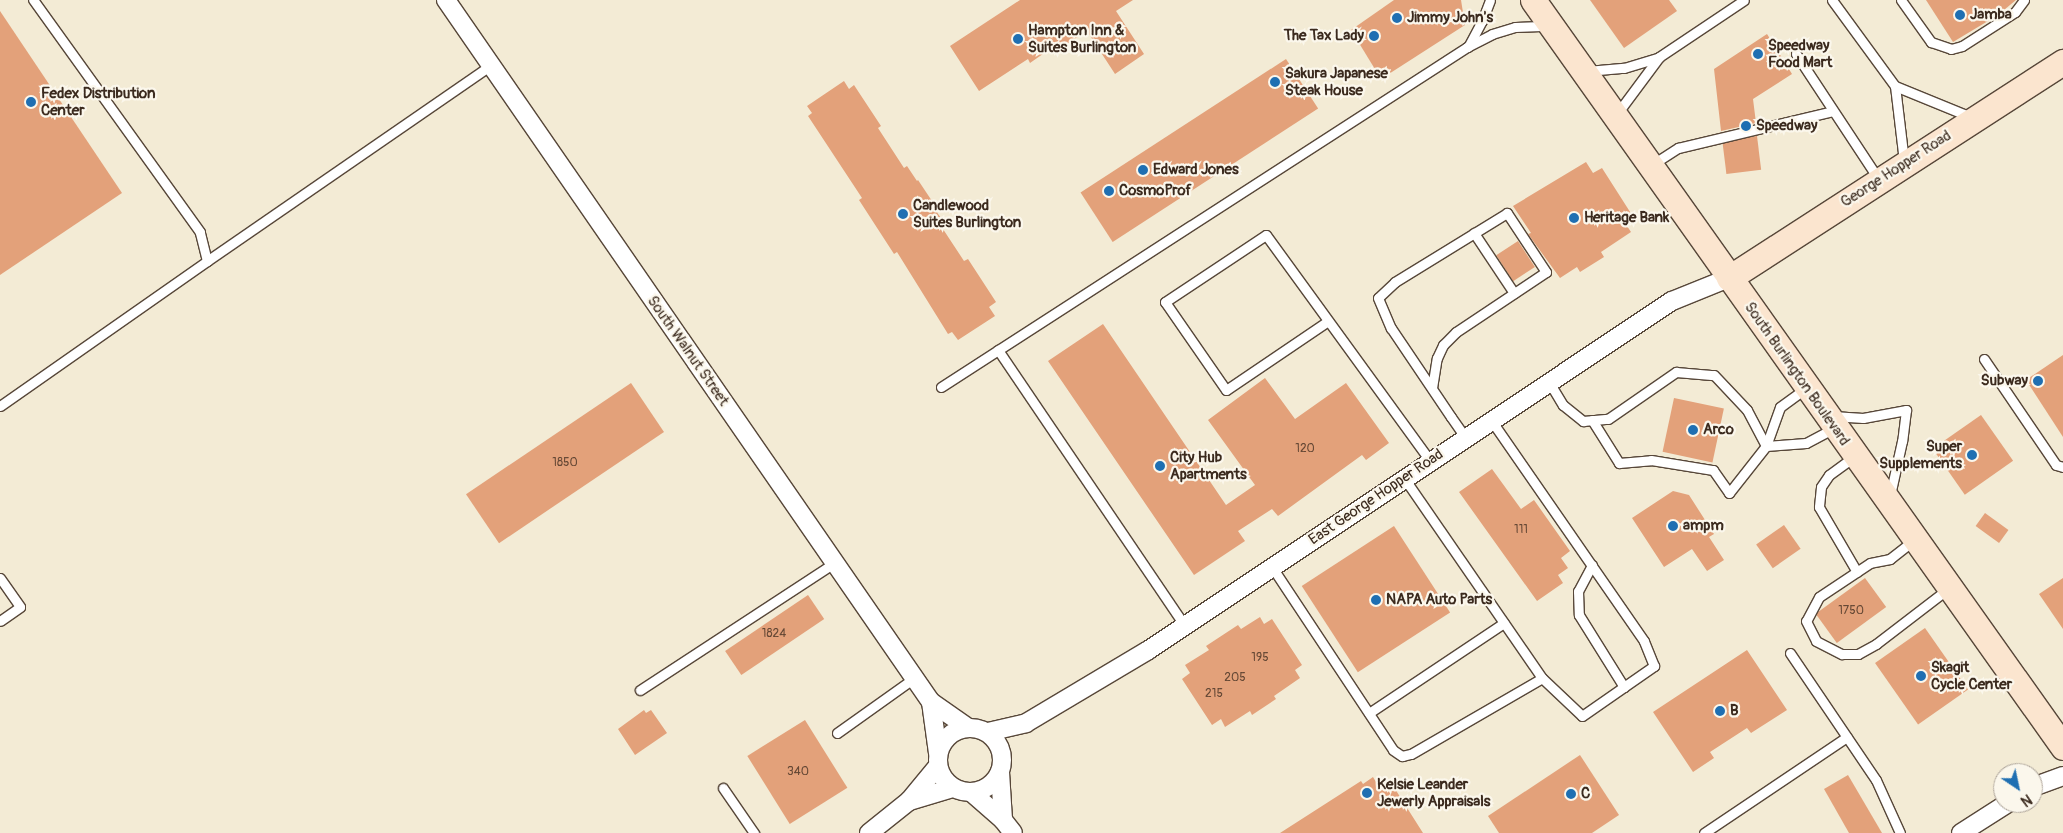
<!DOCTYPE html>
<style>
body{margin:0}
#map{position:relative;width:2063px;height:833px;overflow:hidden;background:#f3ebd5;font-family:Pangolin,sans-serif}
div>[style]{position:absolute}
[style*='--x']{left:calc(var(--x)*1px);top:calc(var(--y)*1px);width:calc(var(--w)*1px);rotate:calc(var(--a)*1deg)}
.building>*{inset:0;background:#e3a17a;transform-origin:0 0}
.roads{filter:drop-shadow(1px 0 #574739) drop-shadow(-1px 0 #574739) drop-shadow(0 1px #574739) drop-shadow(0 -1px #574739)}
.service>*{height:9px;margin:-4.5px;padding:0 4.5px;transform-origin:4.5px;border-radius:4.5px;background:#fff}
.minor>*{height:18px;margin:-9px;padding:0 9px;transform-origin:9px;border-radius:9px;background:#fff}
.minor>.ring{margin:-9px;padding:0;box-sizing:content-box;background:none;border:18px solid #fff;border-radius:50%}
.secondary>*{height:25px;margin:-12.5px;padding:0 12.5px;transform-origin:12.5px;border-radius:12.5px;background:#fbe5cf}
.dots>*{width:14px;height:14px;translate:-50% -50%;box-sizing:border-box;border:2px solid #fbf7ec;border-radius:50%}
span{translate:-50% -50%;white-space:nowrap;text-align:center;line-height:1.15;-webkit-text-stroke:4.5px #fbf7ec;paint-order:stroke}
.number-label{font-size:12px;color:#654835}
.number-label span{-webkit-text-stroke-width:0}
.poi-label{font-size:15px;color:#3b2a1e;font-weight:700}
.left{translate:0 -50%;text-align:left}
.right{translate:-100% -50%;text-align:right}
.street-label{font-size:15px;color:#3b2a1e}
.north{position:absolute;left:1993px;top:763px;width:50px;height:50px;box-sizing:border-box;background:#fbf7ec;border:1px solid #aea59a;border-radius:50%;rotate:146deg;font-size:14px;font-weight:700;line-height:20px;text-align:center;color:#3b2a1e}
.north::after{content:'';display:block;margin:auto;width:18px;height:22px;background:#1f6fb2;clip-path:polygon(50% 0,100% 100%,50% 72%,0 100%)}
</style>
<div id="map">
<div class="building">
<div style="clip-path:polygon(1020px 0,1133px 0,1116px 11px,1144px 54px,1115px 74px,1087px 31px,1053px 53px,1050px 49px,1030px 63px,1028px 59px,979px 91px,950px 46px)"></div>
<div style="clip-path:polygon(1394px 0,1461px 0,1465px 25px,1381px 79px,1351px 30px)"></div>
<div style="clip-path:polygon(1590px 0,1669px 0,1677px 11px,1624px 48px)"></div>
<div style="clip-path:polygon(1926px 0,2016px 0,1998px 15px,1953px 42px)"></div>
<div style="clip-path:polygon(0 11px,122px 193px,0 275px)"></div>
<div style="clip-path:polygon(1767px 34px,1792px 74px,1753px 99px,1756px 123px,1721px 131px,1714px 69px)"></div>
<div style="left:1286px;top:59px;width:59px;height:245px;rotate:57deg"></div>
<div style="clip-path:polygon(844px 81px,849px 89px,854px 85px,881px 126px,878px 128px,904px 168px,907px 166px,917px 181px,918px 180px,936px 207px,934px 208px,943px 221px,939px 223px,964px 261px,968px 259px,996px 302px,989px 307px,995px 316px,958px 340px,952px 332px,948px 334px,897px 252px,894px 254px,859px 200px,862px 198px,808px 116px,812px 113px,807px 106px)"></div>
<div style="left:1757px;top:136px;width:34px;height:35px;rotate:83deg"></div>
<div style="clip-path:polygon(1586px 162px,1593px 173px,1602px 168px,1632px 215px,1623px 220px,1631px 232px,1601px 252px,1604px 257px,1580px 272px,1577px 267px,1560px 278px,1528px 234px,1531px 233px,1513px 206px)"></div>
<div style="left:1518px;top:241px;width:31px;height:26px;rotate:57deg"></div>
<div style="clip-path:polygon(1103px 324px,1226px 505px,1255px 485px,1208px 420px,1265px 378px,1295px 419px,1346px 383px,1389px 443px,1366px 460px,1362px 455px,1278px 516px,1272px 509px,1238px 531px,1245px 541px,1194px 575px,1048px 361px)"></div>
<div style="clip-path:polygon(2063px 355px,2063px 437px,2026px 380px)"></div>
<div style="left:631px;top:383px;width:59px;height:199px;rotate:56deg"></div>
<div style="left:1674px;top:398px;width:51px;height:55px;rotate:12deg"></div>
<div style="left:1981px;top:415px;width:56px;height:59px;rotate:55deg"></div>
<div style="clip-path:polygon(1492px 469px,1521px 509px,1534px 500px,1570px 551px,1561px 558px,1568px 568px,1558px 575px,1563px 583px,1537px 601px,1459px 492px)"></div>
<div style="clip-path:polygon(1673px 491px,1689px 495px,1714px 534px,1709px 537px,1724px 560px,1707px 571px,1692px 549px,1664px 567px,1632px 518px)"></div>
<div style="left:1985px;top:513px;width:29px;height:16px;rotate:36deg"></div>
<div style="left:1784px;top:525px;width:29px;height:34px;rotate:55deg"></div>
<div style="left:1394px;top:526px;width:103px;height:110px;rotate:57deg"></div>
<div style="left:1865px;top:578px;width:36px;height:61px;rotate:54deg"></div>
<div style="clip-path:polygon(2063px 578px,2063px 629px,2039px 594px)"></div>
<div style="left:808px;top:595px;width:29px;height:100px;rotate:56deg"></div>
<div style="clip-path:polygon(1260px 617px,1264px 624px,1272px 619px,1302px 665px,1295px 670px,1300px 678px,1274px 696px,1276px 699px,1252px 715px,1250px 711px,1225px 727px,1221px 719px,1212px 725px,1182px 679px,1190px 673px,1185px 665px,1209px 650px,1206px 646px,1238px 625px,1241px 629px)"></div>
<div style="left:1925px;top:628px;width:75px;height:61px;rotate:55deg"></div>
<div style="clip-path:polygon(1747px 650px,1787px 710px,1751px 733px,1747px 728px,1710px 752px,1714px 758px,1693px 772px,1653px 712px)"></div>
<div style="clip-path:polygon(644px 710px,646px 713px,651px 710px,667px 733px,635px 755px,618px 729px)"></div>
<div style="left:805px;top:720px;width:80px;height:68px;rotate:58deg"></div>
<div style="clip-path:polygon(1580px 755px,1619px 815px,1592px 833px,1499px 833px,1488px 816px)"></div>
<div style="clip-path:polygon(1848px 775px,1882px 833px,1849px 833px,1824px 789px)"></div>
<div style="clip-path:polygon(1373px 777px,1379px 787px,1390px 781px,1423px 833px,1280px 833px,1361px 781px,1363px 784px)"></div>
</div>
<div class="roads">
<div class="service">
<div style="--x:1832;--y:0;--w:107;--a:53.8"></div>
<div style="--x:1895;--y:86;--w:76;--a:83.2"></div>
<div style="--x:1901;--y:0;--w:52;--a:54.5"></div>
<div style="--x:1931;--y:42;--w:21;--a:19"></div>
<div style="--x:1951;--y:49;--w:11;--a:-15"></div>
<div style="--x:1962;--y:46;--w:63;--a:-32.7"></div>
<div style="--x:2015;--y:12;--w:15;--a:-53"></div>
<div style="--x:1468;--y:47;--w:30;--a:-62"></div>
<div style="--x:1482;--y:21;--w:22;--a:-69"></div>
<div style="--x:1796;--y:54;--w:151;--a:56.6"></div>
<div style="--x:1587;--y:71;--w:37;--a:-5"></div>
<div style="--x:1624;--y:68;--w:37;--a:-17"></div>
<div style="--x:1895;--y:86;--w:82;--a:22.2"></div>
<div style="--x:1616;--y:115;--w:72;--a:-53.4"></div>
<div style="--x:1659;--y:57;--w:102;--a:-33.8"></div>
<div style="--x:1653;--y:164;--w:30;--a:-33"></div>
<div style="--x:1678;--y:148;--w:159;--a:-13.4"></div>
<div style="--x:1474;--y:233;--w:72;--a:56.3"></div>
<div style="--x:207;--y:261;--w:345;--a:-34.6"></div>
<div style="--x:1328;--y:321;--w:123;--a:145.9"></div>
<div style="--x:1226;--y:390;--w:107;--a:-124.7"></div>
<div style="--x:1165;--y:302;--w:121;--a:-33.6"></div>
<div style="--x:1266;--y:235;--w:279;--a:54"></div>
<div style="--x:998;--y:350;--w:332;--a:55.9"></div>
<div style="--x:1984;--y:359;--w:128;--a:55.8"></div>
<div style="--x:2056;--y:465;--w:7;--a:16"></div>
<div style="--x:1549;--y:382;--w:27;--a:59"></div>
<div style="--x:1563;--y:405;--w:26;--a:39"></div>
<div style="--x:1583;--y:421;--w:25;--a:-5"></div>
<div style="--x:1608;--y:419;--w:83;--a:-34.7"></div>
<div style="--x:1676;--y:372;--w:38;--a:5"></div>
<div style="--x:1714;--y:375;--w:48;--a:46.7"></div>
<div style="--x:1747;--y:410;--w:41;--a:62.2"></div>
<div style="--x:941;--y:387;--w:626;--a:-32.88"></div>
<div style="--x:1467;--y:47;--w:28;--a:-27"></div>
<div style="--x:1492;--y:34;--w:24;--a:-17"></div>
<div style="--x:1515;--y:27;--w:33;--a:-2"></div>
<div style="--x:1432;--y:388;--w:30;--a:-81"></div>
<div style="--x:1437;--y:358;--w:14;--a:-65"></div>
<div style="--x:1443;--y:345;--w:18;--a:-45"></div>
<div style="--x:1456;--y:332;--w:108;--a:-33.7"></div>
<div style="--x:1546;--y:272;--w:71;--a:-123.5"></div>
<div style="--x:1507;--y:213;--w:132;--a:148.4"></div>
<div style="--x:1395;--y:282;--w:23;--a:137"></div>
<div style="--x:1378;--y:298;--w:33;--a:67"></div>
<div style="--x:1391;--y:328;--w:107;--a:56"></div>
<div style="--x:1451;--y:417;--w:24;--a:55"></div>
<div style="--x:0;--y:406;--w:253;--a:-35"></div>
<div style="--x:207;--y:261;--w:30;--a:-104"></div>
<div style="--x:200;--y:232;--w:286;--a:-125.7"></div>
<div style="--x:1833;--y:416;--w:30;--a:4"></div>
<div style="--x:1863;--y:418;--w:44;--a:-10.5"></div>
<div style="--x:1906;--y:410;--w:31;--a:97"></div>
<div style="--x:1902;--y:441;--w:55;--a:102.5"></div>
<div style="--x:1592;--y:420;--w:51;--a:57.9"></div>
<div style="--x:1619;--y:463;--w:32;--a:-5"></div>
<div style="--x:1651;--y:460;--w:63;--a:9.2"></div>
<div style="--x:1713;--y:470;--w:28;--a:55"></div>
<div style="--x:1729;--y:493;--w:60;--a:-51.8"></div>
<div style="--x:1766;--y:446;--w:41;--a:-70.3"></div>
<div style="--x:1780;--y:407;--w:32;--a:-36"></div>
<div style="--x:1766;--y:446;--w:40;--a:-4.3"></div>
<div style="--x:1806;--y:443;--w:32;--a:-28"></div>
<div style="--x:1855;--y:456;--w:32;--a:144"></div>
<div style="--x:1829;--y:475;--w:14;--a:124"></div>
<div style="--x:1821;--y:487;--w:20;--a:96"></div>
<div style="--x:1819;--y:507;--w:75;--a:59.7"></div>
<div style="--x:1404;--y:478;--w:243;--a:55.4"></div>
<div style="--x:1542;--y:678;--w:55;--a:43.5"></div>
<div style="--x:1582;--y:716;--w:88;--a:-34.8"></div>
<div style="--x:1654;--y:666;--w:27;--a:-112"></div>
<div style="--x:1644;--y:641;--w:269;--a:-124.7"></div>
<div style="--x:1914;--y:540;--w:31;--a:142"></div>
<div style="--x:1890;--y:559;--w:20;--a:169"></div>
<div style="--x:1870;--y:563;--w:61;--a:146.3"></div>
<div style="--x:1819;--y:597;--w:27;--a:118"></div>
<div style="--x:1806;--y:621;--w:22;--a:63"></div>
<div style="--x:1816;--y:641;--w:29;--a:27"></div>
<div style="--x:1842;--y:654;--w:16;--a:0"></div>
<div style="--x:1858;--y:654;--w:21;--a:-29"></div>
<div style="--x:1876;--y:644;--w:92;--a:-37.5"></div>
<div style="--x:1592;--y:565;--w:30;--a:118"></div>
<div style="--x:1578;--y:591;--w:24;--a:88"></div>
<div style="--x:1579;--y:615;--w:85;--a:58"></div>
<div style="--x:1272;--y:567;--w:219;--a:56.5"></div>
<div style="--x:1393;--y:750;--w:11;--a:34"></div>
<div style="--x:1402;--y:756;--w:9;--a:-13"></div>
<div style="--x:1411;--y:754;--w:151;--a:-30.1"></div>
<div style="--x:0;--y:578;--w:35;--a:55"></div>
<div style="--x:20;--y:607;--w:24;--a:145"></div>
<div style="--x:1790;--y:653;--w:153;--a:55.9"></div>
<div style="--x:1876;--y:780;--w:58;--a:65.6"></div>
<div style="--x:640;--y:690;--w:232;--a:-33.2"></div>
<div style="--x:1369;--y:713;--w:162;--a:-33.7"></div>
<div style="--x:837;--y:733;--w:95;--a:-35.5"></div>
<div style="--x:723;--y:788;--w:55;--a:55.4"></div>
<div style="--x:1704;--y:833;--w:172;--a:-33.9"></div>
</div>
<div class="minor">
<div style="--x:446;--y:0;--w:853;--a:55.36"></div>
<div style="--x:931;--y:702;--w:44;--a:34.8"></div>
<div style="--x:931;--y:702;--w:51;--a:82.2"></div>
<div class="ring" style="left:938px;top:728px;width:46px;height:46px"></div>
<div style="--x:988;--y:732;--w:39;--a:-13"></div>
<div style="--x:1026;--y:723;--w:141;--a:-30.8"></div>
<div style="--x:1147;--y:651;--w:631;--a:-33.69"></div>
<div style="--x:1672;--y:301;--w:61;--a:-22"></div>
<div style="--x:1000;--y:772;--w:48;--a:86.4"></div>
<div style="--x:2033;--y:787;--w:32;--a:-20"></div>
<div style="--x:971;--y:792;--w:43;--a:41.2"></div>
<div style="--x:1003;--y:820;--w:16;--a:52"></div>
<div style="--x:909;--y:801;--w:46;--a:-16.5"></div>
<div style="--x:869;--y:833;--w:51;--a:-38.7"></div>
<div style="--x:909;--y:801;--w:45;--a:-50.4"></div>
<div style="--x:1961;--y:833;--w:56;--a:-32.6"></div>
</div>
<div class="secondary">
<div style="--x:1533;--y:0;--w:916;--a:54.64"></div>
<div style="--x:1729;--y:278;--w:398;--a:-32.9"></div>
</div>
</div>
<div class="dots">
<div style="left:1960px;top:15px;background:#1f6fb2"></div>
<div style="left:1397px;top:18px;background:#1f6fb2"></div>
<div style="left:1374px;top:36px;background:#1f6fb2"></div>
<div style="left:1018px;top:39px;background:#1f6fb2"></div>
<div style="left:1758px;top:54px;background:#1f6fb2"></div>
<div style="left:1275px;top:82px;background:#1f6fb2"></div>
<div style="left:31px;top:102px;background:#1f6fb2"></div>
<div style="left:1746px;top:126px;background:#1f6fb2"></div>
<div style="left:1143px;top:170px;background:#1f6fb2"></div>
<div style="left:1109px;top:191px;background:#1f6fb2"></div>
<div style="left:903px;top:214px;background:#1f6fb2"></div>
<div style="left:1574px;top:218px;background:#1f6fb2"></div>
<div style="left:2038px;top:381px;background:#1f6fb2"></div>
<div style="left:1693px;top:430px;background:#1f6fb2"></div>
<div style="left:1972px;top:455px;background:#1f6fb2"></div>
<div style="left:1160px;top:466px;background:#1f6fb2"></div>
<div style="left:1673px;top:526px;background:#1f6fb2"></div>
<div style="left:1376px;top:600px;background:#1f6fb2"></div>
<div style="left:1921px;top:676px;background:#1f6fb2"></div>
<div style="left:1720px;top:711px;background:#1f6fb2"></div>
<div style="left:1367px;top:793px;background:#1f6fb2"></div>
<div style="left:1571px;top:794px;background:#1f6fb2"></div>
</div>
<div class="number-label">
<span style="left:1305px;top:449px">120</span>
<span style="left:565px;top:463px">1850</span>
<span style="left:1521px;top:530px">111</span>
<span style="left:1851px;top:611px">1750</span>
<span style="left:774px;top:634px">1824</span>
<span style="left:1260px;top:658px">195</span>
<span style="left:1235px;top:678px">205</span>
<span style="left:1214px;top:694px">215</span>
<span style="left:798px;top:772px">340</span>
</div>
<div class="poi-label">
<span class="left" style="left:1970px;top:15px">Jamba</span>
<span class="left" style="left:1407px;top:18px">Jimmy John's</span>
<span class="left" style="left:1028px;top:39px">Hampton Inn &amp;<br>Suites Burlington</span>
<span class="right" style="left:1364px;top:36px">The Tax Lady</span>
<span class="left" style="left:1768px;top:54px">Speedway<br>Food Mart</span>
<span class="left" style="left:1285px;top:82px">Sakura Japanese<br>Steak House</span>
<span class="left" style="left:41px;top:102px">Fedex Distribution<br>Center</span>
<span class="left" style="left:1756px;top:126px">Speedway</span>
<span class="left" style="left:1153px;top:170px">Edward Jones</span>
<span class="left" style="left:1119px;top:191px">CosmoProf</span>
<span class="left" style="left:913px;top:214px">Candlewood<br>Suites Burlington</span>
<span class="left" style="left:1584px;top:218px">Heritage Bank</span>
<span class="right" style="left:2028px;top:381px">Subway</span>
<span class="left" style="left:1703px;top:430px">Arco</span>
<span class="right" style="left:1962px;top:455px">Super<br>Supplements</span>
<span class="left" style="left:1170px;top:466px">City Hub<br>Apartments</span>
<span class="left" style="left:1683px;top:526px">ampm</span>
<span class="left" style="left:1386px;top:600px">NAPA Auto Parts</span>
<span class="left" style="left:1931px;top:676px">Skagit<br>Cycle Center</span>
<span class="left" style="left:1730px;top:711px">B</span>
<span class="left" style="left:1377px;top:793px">Kelsie Leander<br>Jewerly Appraisals</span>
<span class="left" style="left:1581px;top:794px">C</span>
</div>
<div class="street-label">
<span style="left:1896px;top:169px;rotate:-33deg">George Hopper Road</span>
<span style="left:688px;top:351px;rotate:55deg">South Walnut Street</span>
<span style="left:1797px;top:374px;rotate:55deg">South Burlington Boulevard</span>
<span style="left:1376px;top:497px;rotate:-34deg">East George Hopper Road</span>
</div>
<div class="north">N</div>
</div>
